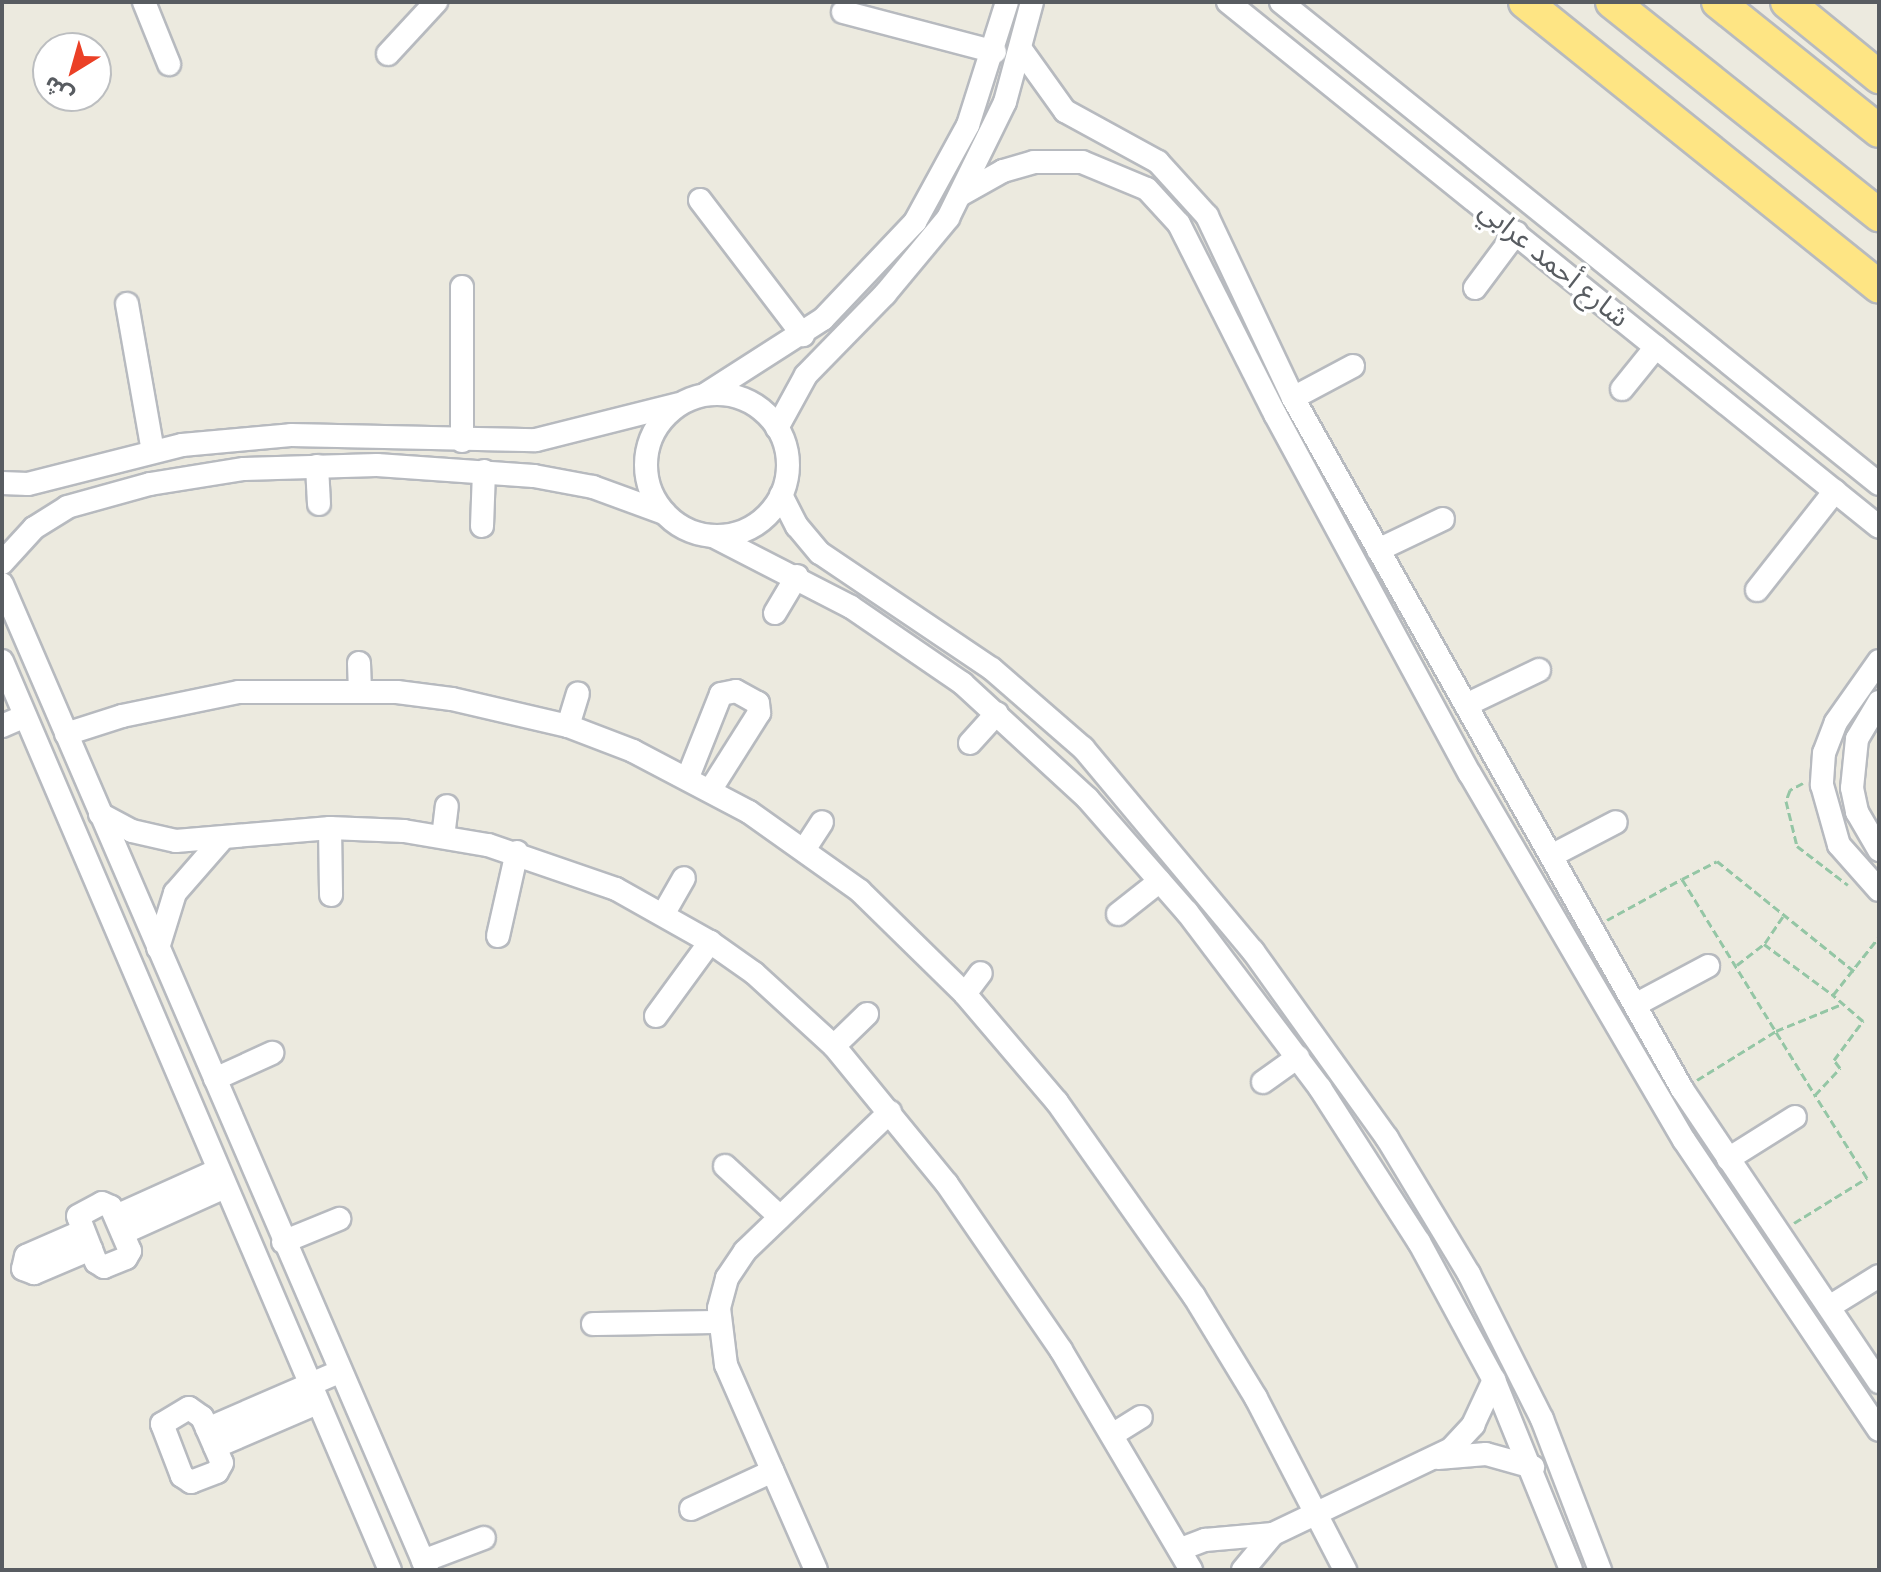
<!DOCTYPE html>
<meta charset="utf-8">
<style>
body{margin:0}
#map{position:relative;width:1881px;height:1572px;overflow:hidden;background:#eceadf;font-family:Poppins,"Noto Sans Arabic",sans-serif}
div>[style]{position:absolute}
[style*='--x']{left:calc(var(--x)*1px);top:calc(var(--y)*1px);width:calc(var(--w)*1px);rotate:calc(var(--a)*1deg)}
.path>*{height:3px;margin-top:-1.5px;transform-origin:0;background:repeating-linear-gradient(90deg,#94c6a5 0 8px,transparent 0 12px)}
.roads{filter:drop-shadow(2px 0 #b7babf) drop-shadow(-2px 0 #b7babf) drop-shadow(0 2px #b7babf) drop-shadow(0 -2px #b7babf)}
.minor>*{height:22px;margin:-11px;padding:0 11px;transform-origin:11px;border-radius:11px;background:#fff}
.minor>.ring{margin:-11px;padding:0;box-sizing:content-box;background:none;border:22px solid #fff;border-radius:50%}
.highway>*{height:32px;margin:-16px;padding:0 16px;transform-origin:16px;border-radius:16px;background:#fee584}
span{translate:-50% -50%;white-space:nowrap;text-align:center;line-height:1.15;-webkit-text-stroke:7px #fff;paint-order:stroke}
.street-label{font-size:28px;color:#585c61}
.frame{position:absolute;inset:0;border:4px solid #585c61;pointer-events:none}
.north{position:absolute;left:32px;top:32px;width:80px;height:80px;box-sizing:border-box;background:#fff;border:2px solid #bcbec0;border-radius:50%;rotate:217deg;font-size:22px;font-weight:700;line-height:32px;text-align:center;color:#585c61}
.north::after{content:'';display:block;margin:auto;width:28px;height:36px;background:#eb4026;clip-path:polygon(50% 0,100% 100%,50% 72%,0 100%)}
</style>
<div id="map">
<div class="path">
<div style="--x:1803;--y:783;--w:15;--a:152"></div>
<div style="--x:1790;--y:790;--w:12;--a:110"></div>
<div style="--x:1786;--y:801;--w:46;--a:76.3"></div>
<div style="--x:1797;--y:846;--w:64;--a:37.4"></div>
<div style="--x:1682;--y:879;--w:39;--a:-27"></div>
<div style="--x:1717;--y:861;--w:176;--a:38.8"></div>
<div style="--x:1607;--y:920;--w:85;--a:-28.7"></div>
<div style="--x:1682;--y:879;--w:254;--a:58.4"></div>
<div style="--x:1815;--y:1095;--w:37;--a:-47"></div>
<div style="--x:1840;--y:1068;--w:10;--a:-127"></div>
<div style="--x:1834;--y:1060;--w:49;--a:-53.4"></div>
<div style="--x:1863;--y:1021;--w:40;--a:-139"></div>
<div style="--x:1833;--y:995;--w:74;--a:-51.6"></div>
<div style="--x:1765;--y:943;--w:32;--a:-56"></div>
<div style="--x:1737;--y:965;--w:34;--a:-38"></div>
<div style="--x:1764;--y:944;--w:86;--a:36.5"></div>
<div style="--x:1697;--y:1080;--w:93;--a:-31.8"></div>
<div style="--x:1776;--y:1031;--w:71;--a:-22.2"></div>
<div style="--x:1794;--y:1223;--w:86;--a:-31.7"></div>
<div style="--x:1867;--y:1178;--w:98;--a:-122.1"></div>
</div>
<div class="roads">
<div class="minor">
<div style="--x:144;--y:2;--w:67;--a:68"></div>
<div style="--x:1228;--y:2;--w:836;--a:38.88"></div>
<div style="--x:1281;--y:2;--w:768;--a:38.87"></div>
<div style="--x:843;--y:12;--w:157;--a:14.7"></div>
<div style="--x:1022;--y:51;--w:74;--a:54.4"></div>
<div style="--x:1065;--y:111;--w:106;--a:28.7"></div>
<div style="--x:1158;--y:162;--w:73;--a:47.8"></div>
<div style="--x:1207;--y:216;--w:201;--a:64.7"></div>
<div style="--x:1293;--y:398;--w:793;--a:60.62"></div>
<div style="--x:1682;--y:1089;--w:353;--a:56.1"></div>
<div style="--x:388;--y:54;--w:71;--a:-47.3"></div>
<div style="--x:962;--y:194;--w:47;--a:-29.3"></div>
<div style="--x:1003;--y:171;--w:32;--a:-16"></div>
<div style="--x:1034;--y:162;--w:48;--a:0"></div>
<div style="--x:1082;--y:162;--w:70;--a:22.6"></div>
<div style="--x:1147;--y:189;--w:47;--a:47.6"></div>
<div style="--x:1179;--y:224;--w:213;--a:63.2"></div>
<div style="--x:1275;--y:414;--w:409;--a:61.6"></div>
<div style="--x:1470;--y:774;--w:424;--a:59.7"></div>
<div style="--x:1684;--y:1140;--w:349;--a:56.1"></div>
<div style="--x:700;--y:200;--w:170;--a:52.7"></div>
<div style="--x:1475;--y:288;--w:69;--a:-53.3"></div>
<div style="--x:127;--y:304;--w:149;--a:80"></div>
<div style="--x:1622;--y:389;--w:54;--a:-51"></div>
<div style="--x:706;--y:394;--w:139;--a:-32.7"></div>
<div style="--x:823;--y:319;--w:134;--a:-46.5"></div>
<div style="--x:915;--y:222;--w:111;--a:-61.3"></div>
<div style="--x:968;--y:125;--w:129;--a:-72.4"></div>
<div class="ring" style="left:646px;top:394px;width:120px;height:120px"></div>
<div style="--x:1293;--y:398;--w:68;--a:-28.1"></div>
<div style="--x:777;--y:428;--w:60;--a:-61.3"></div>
<div style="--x:806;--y:375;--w:113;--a:-45.7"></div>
<div style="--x:885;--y:294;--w:99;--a:-50.3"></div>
<div style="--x:948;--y:218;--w:129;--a:-63.8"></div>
<div style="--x:1005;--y:102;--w:104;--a:-74.9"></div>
<div style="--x:462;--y:441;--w:154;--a:-90"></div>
<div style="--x:317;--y:466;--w:38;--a:87"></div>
<div style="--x:2;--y:483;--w:26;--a:2"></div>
<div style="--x:28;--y:484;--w:159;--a:-14.2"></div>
<div style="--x:182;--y:445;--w:109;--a:-5.2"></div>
<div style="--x:291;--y:435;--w:245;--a:1.2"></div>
<div style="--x:536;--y:440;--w:147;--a:-14.1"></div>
<div style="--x:781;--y:495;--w:35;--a:63"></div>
<div style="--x:797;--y:526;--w:35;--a:50"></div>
<div style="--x:820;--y:553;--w:207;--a:34"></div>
<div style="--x:992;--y:669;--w:121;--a:41"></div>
<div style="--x:1083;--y:748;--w:265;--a:50.1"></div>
<div style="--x:1253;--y:951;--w:230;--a:54.4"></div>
<div style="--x:1387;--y:1138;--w:159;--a:58.9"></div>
<div style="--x:1469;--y:1274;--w:162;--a:63.3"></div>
<div style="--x:1542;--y:1419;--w:162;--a:69"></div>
<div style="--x:482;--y:526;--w:55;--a:-87.9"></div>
<div style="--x:713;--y:536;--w:155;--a:27.2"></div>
<div style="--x:851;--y:607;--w:135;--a:34.4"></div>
<div style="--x:962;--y:683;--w:171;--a:42.6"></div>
<div style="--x:1088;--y:799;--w:150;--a:48.8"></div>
<div style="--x:1187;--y:912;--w:221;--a:52.9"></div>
<div style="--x:1320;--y:1088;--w:183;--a:57.3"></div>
<div style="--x:1419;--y:1242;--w:157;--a:61.5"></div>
<div style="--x:1494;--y:1380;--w:205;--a:67.9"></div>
<div style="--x:1378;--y:550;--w:72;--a:-25.5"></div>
<div style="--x:2;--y:563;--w:47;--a:-47.6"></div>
<div style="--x:34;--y:528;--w:39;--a:-32"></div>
<div style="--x:67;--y:507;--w:86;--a:-15.5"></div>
<div style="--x:150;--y:484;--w:95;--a:-9.1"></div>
<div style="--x:244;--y:469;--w:133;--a:-1.7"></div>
<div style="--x:377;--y:465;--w:157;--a:4"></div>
<div style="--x:534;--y:476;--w:60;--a:10.6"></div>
<div style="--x:593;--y:487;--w:76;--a:20.1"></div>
<div style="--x:2;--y:584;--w:1074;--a:66.68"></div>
<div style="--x:1757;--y:590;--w:126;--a:-51.8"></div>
<div style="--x:775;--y:613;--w:43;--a:-59.3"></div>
<div style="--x:2;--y:661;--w:988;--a:66.89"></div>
<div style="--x:1879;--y:661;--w:75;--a:125.2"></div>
<div style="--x:1836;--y:722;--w:33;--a:111"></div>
<div style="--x:1824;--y:753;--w:32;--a:94"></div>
<div style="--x:1822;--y:785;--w:62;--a:74.2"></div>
<div style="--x:1839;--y:845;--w:60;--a:48.4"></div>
<div style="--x:359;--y:663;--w:29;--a:88"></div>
<div style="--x:1879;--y:702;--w:43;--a:120.7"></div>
<div style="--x:1857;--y:739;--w:49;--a:95.8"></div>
<div style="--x:1852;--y:788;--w:25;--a:78"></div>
<div style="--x:1857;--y:812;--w:44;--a:59.9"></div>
<div style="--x:1466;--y:705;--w:81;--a:-25.6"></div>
<div style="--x:2;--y:726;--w:25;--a:-23"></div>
<div style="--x:568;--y:726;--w:34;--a:-73"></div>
<div style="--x:66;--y:734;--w:59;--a:-17.8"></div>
<div style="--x:122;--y:716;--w:119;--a:-11.6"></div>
<div style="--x:239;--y:692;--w:158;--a:0"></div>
<div style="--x:397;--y:692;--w:55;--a:7.3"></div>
<div style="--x:452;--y:699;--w:119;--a:13.1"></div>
<div style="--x:568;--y:726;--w:70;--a:21"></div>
<div style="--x:633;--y:751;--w:131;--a:27.7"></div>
<div style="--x:749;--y:812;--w:136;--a:35.4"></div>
<div style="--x:860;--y:891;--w:147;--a:44.4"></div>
<div style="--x:965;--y:994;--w:142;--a:49.6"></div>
<div style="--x:1057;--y:1102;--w:237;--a:54.8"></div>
<div style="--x:1194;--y:1296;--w:119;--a:58.7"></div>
<div style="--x:1256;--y:1398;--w:194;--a:62.6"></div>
<div style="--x:970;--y:743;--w:40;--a:-48"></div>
<div style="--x:688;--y:777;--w:89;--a:-68.3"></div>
<div style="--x:721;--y:694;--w:15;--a:-11"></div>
<div style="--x:736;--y:691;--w:25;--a:29"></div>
<div style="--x:758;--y:703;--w:10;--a:84"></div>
<div style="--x:759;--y:713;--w:90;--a:122.3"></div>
<div style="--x:100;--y:814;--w:36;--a:28"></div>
<div style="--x:132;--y:831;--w:45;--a:12.8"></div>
<div style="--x:176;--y:841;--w:155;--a:-4.8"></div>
<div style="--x:330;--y:828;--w:74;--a:2.3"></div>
<div style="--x:404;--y:831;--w:85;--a:9.5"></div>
<div style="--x:488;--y:845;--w:135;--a:19"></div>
<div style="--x:616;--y:889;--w:108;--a:29.4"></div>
<div style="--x:710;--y:942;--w:54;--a:35.2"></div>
<div style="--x:754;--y:973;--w:108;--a:42.4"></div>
<div style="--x:834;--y:1046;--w:178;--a:50.7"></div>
<div style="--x:947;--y:1184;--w:201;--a:55.5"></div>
<div style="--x:1061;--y:1350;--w:256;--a:59.4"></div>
<div style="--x:330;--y:828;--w:67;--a:89.1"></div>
<div style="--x:443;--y:837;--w:31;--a:-83"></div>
<div style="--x:804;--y:850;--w:33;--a:-57"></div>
<div style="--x:1551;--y:856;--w:73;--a:-27.6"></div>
<div style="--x:664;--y:913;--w:40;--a:-60.3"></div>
<div style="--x:1118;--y:914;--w:53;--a:-38.2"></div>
<div style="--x:498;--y:936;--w:86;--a:-77.3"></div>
<div style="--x:158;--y:948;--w:58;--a:-72.8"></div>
<div style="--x:175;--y:893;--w:73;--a:-48.9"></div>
<div style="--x:965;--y:994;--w:26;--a:-53"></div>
<div style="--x:1635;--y:1005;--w:83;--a:-28.1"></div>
<div style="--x:656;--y:1016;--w:92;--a:-53.9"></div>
<div style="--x:834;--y:1046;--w:46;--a:-44.1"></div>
<div style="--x:215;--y:1079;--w:63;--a:-24.5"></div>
<div style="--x:1263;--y:1082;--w:43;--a:-35.5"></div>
<div style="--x:1728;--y:1159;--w:79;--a:-32.1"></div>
<div style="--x:725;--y:1166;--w:75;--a:42.8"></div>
<div style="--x:102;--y:1203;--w:10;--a:24"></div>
<div style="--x:111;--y:1207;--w:48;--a:66.6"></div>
<div style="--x:130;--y:1251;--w:8;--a:120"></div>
<div style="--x:126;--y:1258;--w:24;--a:158"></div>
<div style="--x:104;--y:1267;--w:9;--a:-148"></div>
<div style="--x:96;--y:1262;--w:49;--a:-111.4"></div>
<div style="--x:78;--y:1216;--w:27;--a:-28"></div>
<div style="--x:116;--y:1216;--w:112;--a:-24.3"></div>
<div style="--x:83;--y:1231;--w:62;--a:156.3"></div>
<div style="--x:26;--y:1256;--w:13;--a:103"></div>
<div style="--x:23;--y:1269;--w:12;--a:20"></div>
<div style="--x:34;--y:1273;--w:62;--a:-22.8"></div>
<div style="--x:123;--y:1233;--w:112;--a:-24.3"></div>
<div style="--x:283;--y:1242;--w:61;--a:-22.3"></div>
<div style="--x:1829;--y:1307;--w:59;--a:-31.8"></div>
<div style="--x:593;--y:1324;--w:125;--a:-0.9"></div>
<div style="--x:189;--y:1408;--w:16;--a:35"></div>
<div style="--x:202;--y:1417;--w:50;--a:66.5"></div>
<div style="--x:222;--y:1463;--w:10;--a:119"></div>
<div style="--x:217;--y:1472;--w:28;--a:159"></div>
<div style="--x:191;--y:1482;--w:11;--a:-146"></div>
<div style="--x:182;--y:1476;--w:56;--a:-111"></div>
<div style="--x:162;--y:1424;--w:31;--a:-31"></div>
<div style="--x:207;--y:1429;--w:144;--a:-23.4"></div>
<div style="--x:1112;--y:1435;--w:34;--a:-32"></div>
<div style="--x:215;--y:1447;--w:111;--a:-23.3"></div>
<div style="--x:1438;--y:1458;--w:48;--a:-4.8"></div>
<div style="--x:1486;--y:1454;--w:49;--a:15.5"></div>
<div style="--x:691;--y:1509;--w:90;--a:-24.9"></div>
<div style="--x:1181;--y:1549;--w:26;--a:-21"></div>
<div style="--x:1205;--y:1540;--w:68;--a:-5"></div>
<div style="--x:423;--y:1561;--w:65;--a:-20.7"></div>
<div style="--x:816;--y:1570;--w:224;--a:-113.7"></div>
<div style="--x:726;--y:1365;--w:57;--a:-97"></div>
<div style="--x:719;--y:1308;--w:31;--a:-75"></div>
<div style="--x:727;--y:1278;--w:32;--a:-56"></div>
<div style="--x:745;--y:1251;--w:201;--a:-43.8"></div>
<div style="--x:1243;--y:1570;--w:47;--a:-50.2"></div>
<div style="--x:1273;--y:1534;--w:197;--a:-25.5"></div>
<div style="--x:1451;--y:1449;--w:33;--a:-47"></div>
<div style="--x:1473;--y:1425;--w:50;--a:-65"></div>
</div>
<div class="highway">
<div style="--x:1525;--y:2;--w:454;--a:38.8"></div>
<div style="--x:1612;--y:2;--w:342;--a:38.6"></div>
<div style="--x:1718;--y:2;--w:206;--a:38.7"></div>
<div style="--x:1787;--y:2;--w:119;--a:39.2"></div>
</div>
</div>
<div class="street-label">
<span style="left:1554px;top:264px;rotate:39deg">شارع أحمد عرابي</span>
</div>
<div class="frame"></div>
<div class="north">ش</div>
</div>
